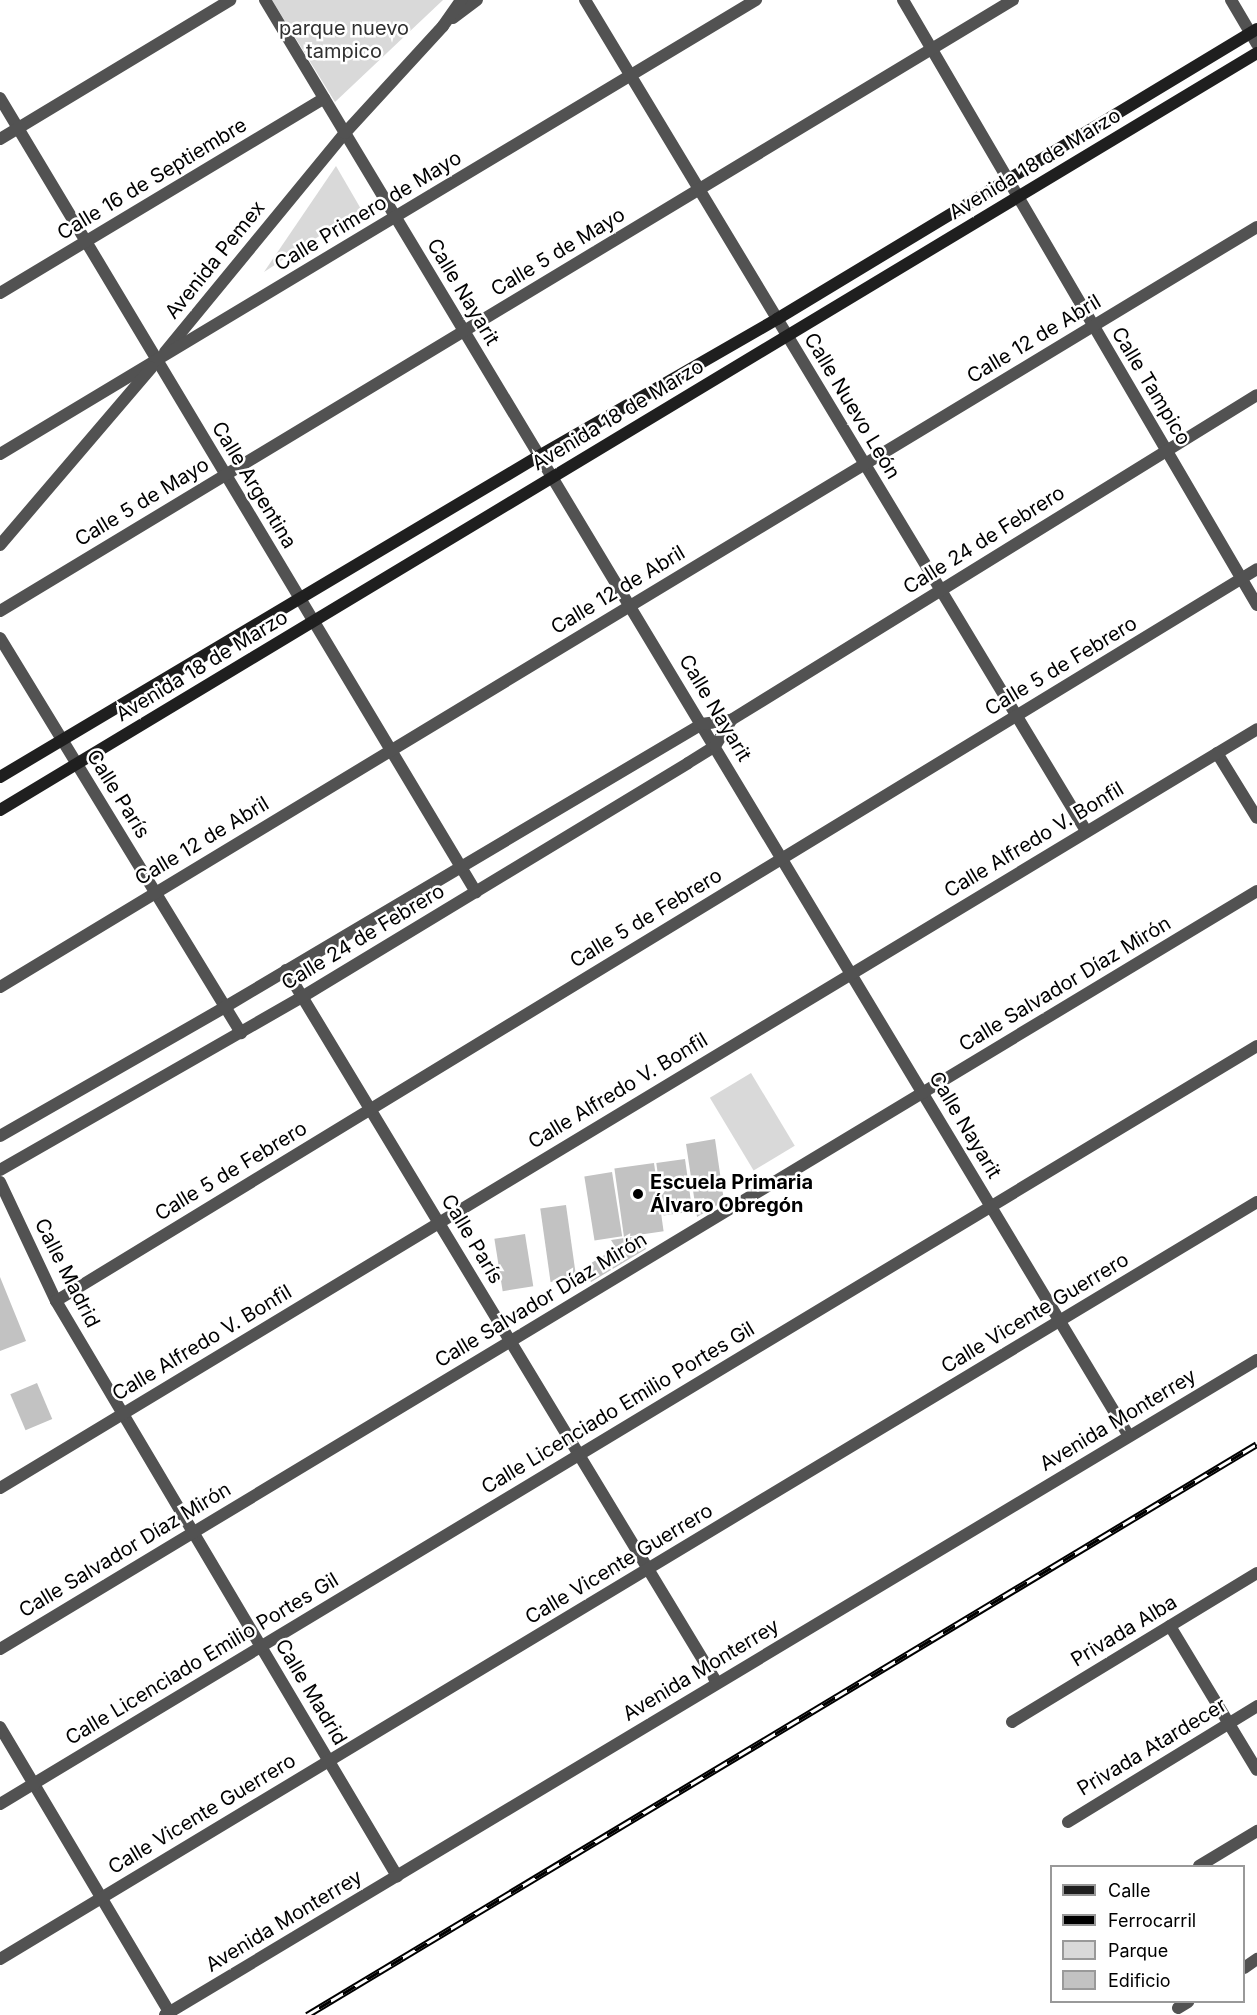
<!DOCTYPE html>
<meta charset="utf-8">
<style>
body{margin:0}
#map{position:relative;width:1257px;height:2015px;overflow:hidden;background:#fff;font-family:Inter,sans-serif}
div>[style]{position:absolute}
[style*='--x']{left:calc(var(--x)*1px);top:calc(var(--y)*1px);width:calc(var(--w)*1px);rotate:calc(var(--a)*1deg)}
.green>*{inset:0;background:#d9d9d9;transform-origin:0 0}
.building>*{inset:0;background:#c2c2c2;transform-origin:0 0}
.street>*{height:12px;margin:-6px;padding:0 6px;transform-origin:6px;border-radius:6px;background:#525252}
.secondary>*{height:12px;margin:-6px;padding:0 6px;transform-origin:6px;border-radius:6px;background:#1f1f1f}
.rail>*{height:7px;margin-top:-3.5px;transform-origin:0;background:repeating-linear-gradient(90deg,#fff 0 14px,#000 0 28px);box-sizing:border-box;border-block:2px solid #000}
.dots>*{width:16px;height:16px;translate:-50% -50%;box-sizing:border-box;border:3px solid #fff;border-radius:50%}
span{translate:-50% -50%;white-space:nowrap;text-align:center;line-height:1.15;-webkit-text-stroke:5px #fff;paint-order:stroke}
.park-label{font-size:20px;color:#303030}
.street-label{font-size:20px;color:#000}
.poi-label{font-size:20px;color:#000;font-weight:700}
.left{translate:0 -50%;text-align:left}
.legend{position:absolute;left:1050px;top:1865px;width:195px;height:138px;box-sizing:border-box;background:#fff;border:2px solid #999;margin:0;padding:8px 10px;list-style:none;font-size:18px;color:#000}
.legend li{display:flex;align-items:center;gap:12px;height:30px}
.legend b{width:30px;border:2px solid #999}
</style>
<div id="map">
<div class="green">
<div style="clip-path:polygon(272px 0,443px 0,335px 102px)"></div>
<div style="clip-path:polygon(336px 166px,361px 209px,264px 272px)"></div>
<div style="left:751px;top:1073px;width:85px;height:48px;rotate:59deg"></div>
</div>
<div class="building">
<div style="clip-path:polygon(715px 1139px,724px 1201px,697px 1217px,686px 1144px)"></div>
<div style="left:685px;top:1159px;width:53px;height:29px;rotate:82deg"></div>
<div style="left:654px;top:1163px;width:69px;height:40px;rotate:82deg"></div>
<div style="left:612px;top:1172px;width:65px;height:28px;rotate:81deg"></div>
<div style="left:566px;top:1205px;width:74px;height:26px;rotate:82deg"></div>
<div style="left:525px;top:1234px;width:53px;height:31px;rotate:81deg"></div>
<div style="clip-path:polygon(638px 1236px,646px 1249px,591px 1282px,583px 1268px,616px 1248px,611px 1240px)"></div>
<div style="clip-path:polygon(0 1277px,26px 1341px,0 1351px)"></div>
<div style="left:37px;top:1383px;width:39px;height:29px;rotate:67deg"></div>
</div>
<div class="street">
<div style="--x:265;--y:0;--w:1676;--a:58.97"></div>
<div style="--x:585;--y:0;--w:970;--a:58.91"></div>
<div style="--x:903;--y:0;--w:701;--a:59.67"></div>
<div style="--x:1231;--y:0;--w:51;--a:59.4"></div>
<div style="--x:453;--y:18;--w:30;--a:-37"></div>
<div style="--x:0;--y:98;--w:926;--a:59.06"></div>
<div style="--x:0;--y:139;--w:269;--a:-31.1"></div>
<div style="--x:0;--y:293;--w:378;--a:-31"></div>
<div style="--x:165;--y:352;--w:283;--a:-50.6"></div>
<div style="--x:345;--y:133;--w:145;--a:-47.5"></div>
<div style="--x:443;--y:26;--w:32;--a:-55"></div>
<div style="--x:0;--y:454;--w:882;--a:-30.99"></div>
<div style="--x:0;--y:545;--w:233;--a:-49.5"></div>
<div style="--x:0;--y:611;--w:1183;--a:-31.1"></div>
<div style="--x:0;--y:638;--w:463;--a:58.6"></div>
<div style="--x:1217;--y:753;--w:76;--a:58.4"></div>
<div style="--x:286;--y:970;--w:833;--a:58.85"></div>
<div style="--x:0;--y:987;--w:1469;--a:-31.16"></div>
<div style="--x:0;--y:1136;--w:259;--a:-29.8"></div>
<div style="--x:225;--y:1007;--w:555;--a:-30.68"></div>
<div style="--x:702;--y:724;--w:29;--a:-8"></div>
<div style="--x:0;--y:1170;--w:348;--a:-29.8"></div>
<div style="--x:302;--y:997;--w:451;--a:-31.2"></div>
<div style="--x:688;--y:763;--w:32;--a:-32"></div>
<div style="--x:715;--y:746;--w:31;--a:-58"></div>
<div style="--x:731;--y:720;--w:618;--a:-31.71"></div>
<div style="--x:0;--y:1182;--w:132;--a:64.8"></div>
<div style="--x:56;--y:1301;--w:669;--a:59.33"></div>
<div style="--x:56;--y:1301;--w:1406;--a:-31.36"></div>
<div style="--x:0;--y:1488;--w:1468;--a:-31.12"></div>
<div style="--x:1170;--y:1626;--w:168;--a:58.9"></div>
<div style="--x:0;--y:1649;--w:1468;--a:-31.09"></div>
<div style="--x:1012;--y:1722;--w:287;--a:-31.3"></div>
<div style="--x:0;--y:1727;--w:331;--a:59.3"></div>
<div style="--x:0;--y:1804;--w:1468;--a:-31.09"></div>
<div style="--x:1068;--y:1822;--w:222;--a:-31.5"></div>
<div style="--x:1199;--y:1866;--w:68;--a:-31.1"></div>
<div style="--x:0;--y:1959;--w:1467;--a:-31.06"></div>
<div style="--x:1244;--y:1968;--w:16;--a:-35"></div>
<div style="--x:1178;--y:2008;--w:12;--a:-31"></div>
<div style="--x:165;--y:2015;--w:1273;--a:-30.96"></div>
</div>
<div class="secondary">
<div style="--x:0;--y:777;--w:627;--a:-30.78"></div>
<div style="--x:539;--y:456;--w:275;--a:-29.9"></div>
<div style="--x:777;--y:319;--w:561;--a:-31.14"></div>
<div style="--x:0;--y:810;--w:1467;--a:-31.06"></div>
</div>
<div class="rail">
<div style="--x:307;--y:2015;--w:1108;--a:-31.01"></div>
</div>
<div class="dots">
<div style="left:638px;top:1194px;background:#000"></div>
</div>
<div class="park-label">
<span style="left:344px;top:40px">parque nuevo<br>tampico</span>
</div>
<div class="street-label">
<span style="left:1035px;top:164px;rotate:-31deg">Avenida 18 de Marzo</span>
<span style="left:152px;top:179px;rotate:-31deg">Calle 16 de Septiembre</span>
<span style="left:368px;top:211px;rotate:-31deg">Calle Primero de Mayo</span>
<span style="left:558px;top:252px;rotate:-31deg">Calle 5 de Mayo</span>
<span style="left:215px;top:260px;rotate:-51deg">Avenida Pemex</span>
<span style="left:463px;top:292px;rotate:59deg">Calle Nayarit</span>
<span style="left:1034px;top:339px;rotate:-31deg">Calle 12 de Abril</span>
<span style="left:1151px;top:386px;rotate:59deg">Calle Tampico</span>
<span style="left:852px;top:406px;rotate:59deg">Calle Nuevo León</span>
<span style="left:618px;top:415px;rotate:-31deg">Avenida 18 de Marzo</span>
<span style="left:254px;top:485px;rotate:59deg">Calle Argentina</span>
<span style="left:142px;top:502px;rotate:-31deg">Calle 5 de Mayo</span>
<span style="left:984px;top:540px;rotate:-32deg">Calle 24 de Febrero</span>
<span style="left:618px;top:590px;rotate:-31deg">Calle 12 de Abril</span>
<span style="left:202px;top:666px;rotate:-31deg">Avenida 18 de Marzo</span>
<span style="left:1061px;top:666px;rotate:-31deg">Calle 5 de Febrero</span>
<span style="left:715px;top:708px;rotate:59deg">Calle Nayarit</span>
<span style="left:118px;top:794px;rotate:58deg">Calle París</span>
<span style="left:1034px;top:840px;rotate:-31deg">Calle Alfredo V. Bonfil</span>
<span style="left:202px;top:841px;rotate:-31deg">Calle 12 de Abril</span>
<span style="left:646px;top:918px;rotate:-31deg">Calle 5 de Febrero</span>
<span style="left:363px;top:937px;rotate:-31deg">Calle 24 de Febrero</span>
<span style="left:1065px;top:984px;rotate:-31deg">Calle Salvador Díaz Mirón</span>
<span style="left:618px;top:1091px;rotate:-31deg">Calle Alfredo V. Bonfil</span>
<span style="left:965px;top:1125px;rotate:59deg">Calle Nayarit</span>
<span style="left:231px;top:1171px;rotate:-31deg">Calle 5 de Febrero</span>
<span style="left:472px;top:1239px;rotate:59deg">Calle París</span>
<span style="left:67px;top:1273px;rotate:63deg">Calle Madrid</span>
<span style="left:541px;top:1300px;rotate:-31deg">Calle Salvador Díaz Mirón</span>
<span style="left:1035px;top:1313px;rotate:-31deg">Calle Vicente Guerrero</span>
<span style="left:202px;top:1343px;rotate:-31deg">Calle Alfredo V. Bonfil</span>
<span style="left:618px;top:1408px;rotate:-31deg">Calle Licenciado Emilio Portes Gil</span>
<span style="left:1118px;top:1420px;rotate:-31deg">Avenida Monterrey</span>
<span style="left:125px;top:1550px;rotate:-31deg">Calle Salvador Díaz Mirón</span>
<span style="left:619px;top:1564px;rotate:-31deg">Calle Vicente Guerrero</span>
<span style="left:1124px;top:1631px;rotate:-31deg">Privada Alba</span>
<span style="left:202px;top:1659px;rotate:-31deg">Calle Licenciado Emilio Portes Gil</span>
<span style="left:701px;top:1670px;rotate:-31deg">Avenida Monterrey</span>
<span style="left:311px;top:1692px;rotate:59deg">Calle Madrid</span>
<span style="left:1152px;top:1747px;rotate:-31deg">Privada Atardecer</span>
<span style="left:202px;top:1814px;rotate:-31deg">Calle Vicente Guerrero</span>
<span style="left:284px;top:1921px;rotate:-31deg">Avenida Monterrey</span>
</div>
<div class="poi-label">
<span class="left" style="left:650px;top:1194px">Escuela Primaria<br>Álvaro Obregón</span>
</div>
<ul class="legend">
<li><b style="height:8px;background:#1f1f1f"></b>Calle</li>
<li><b style="height:8px;background:#000"></b>Ferrocarril</li>
<li><b style="height:16px;background:#d9d9d9"></b>Parque</li>
<li><b style="height:16px;background:#c2c2c2"></b>Edificio</li>
</ul>
</div>
